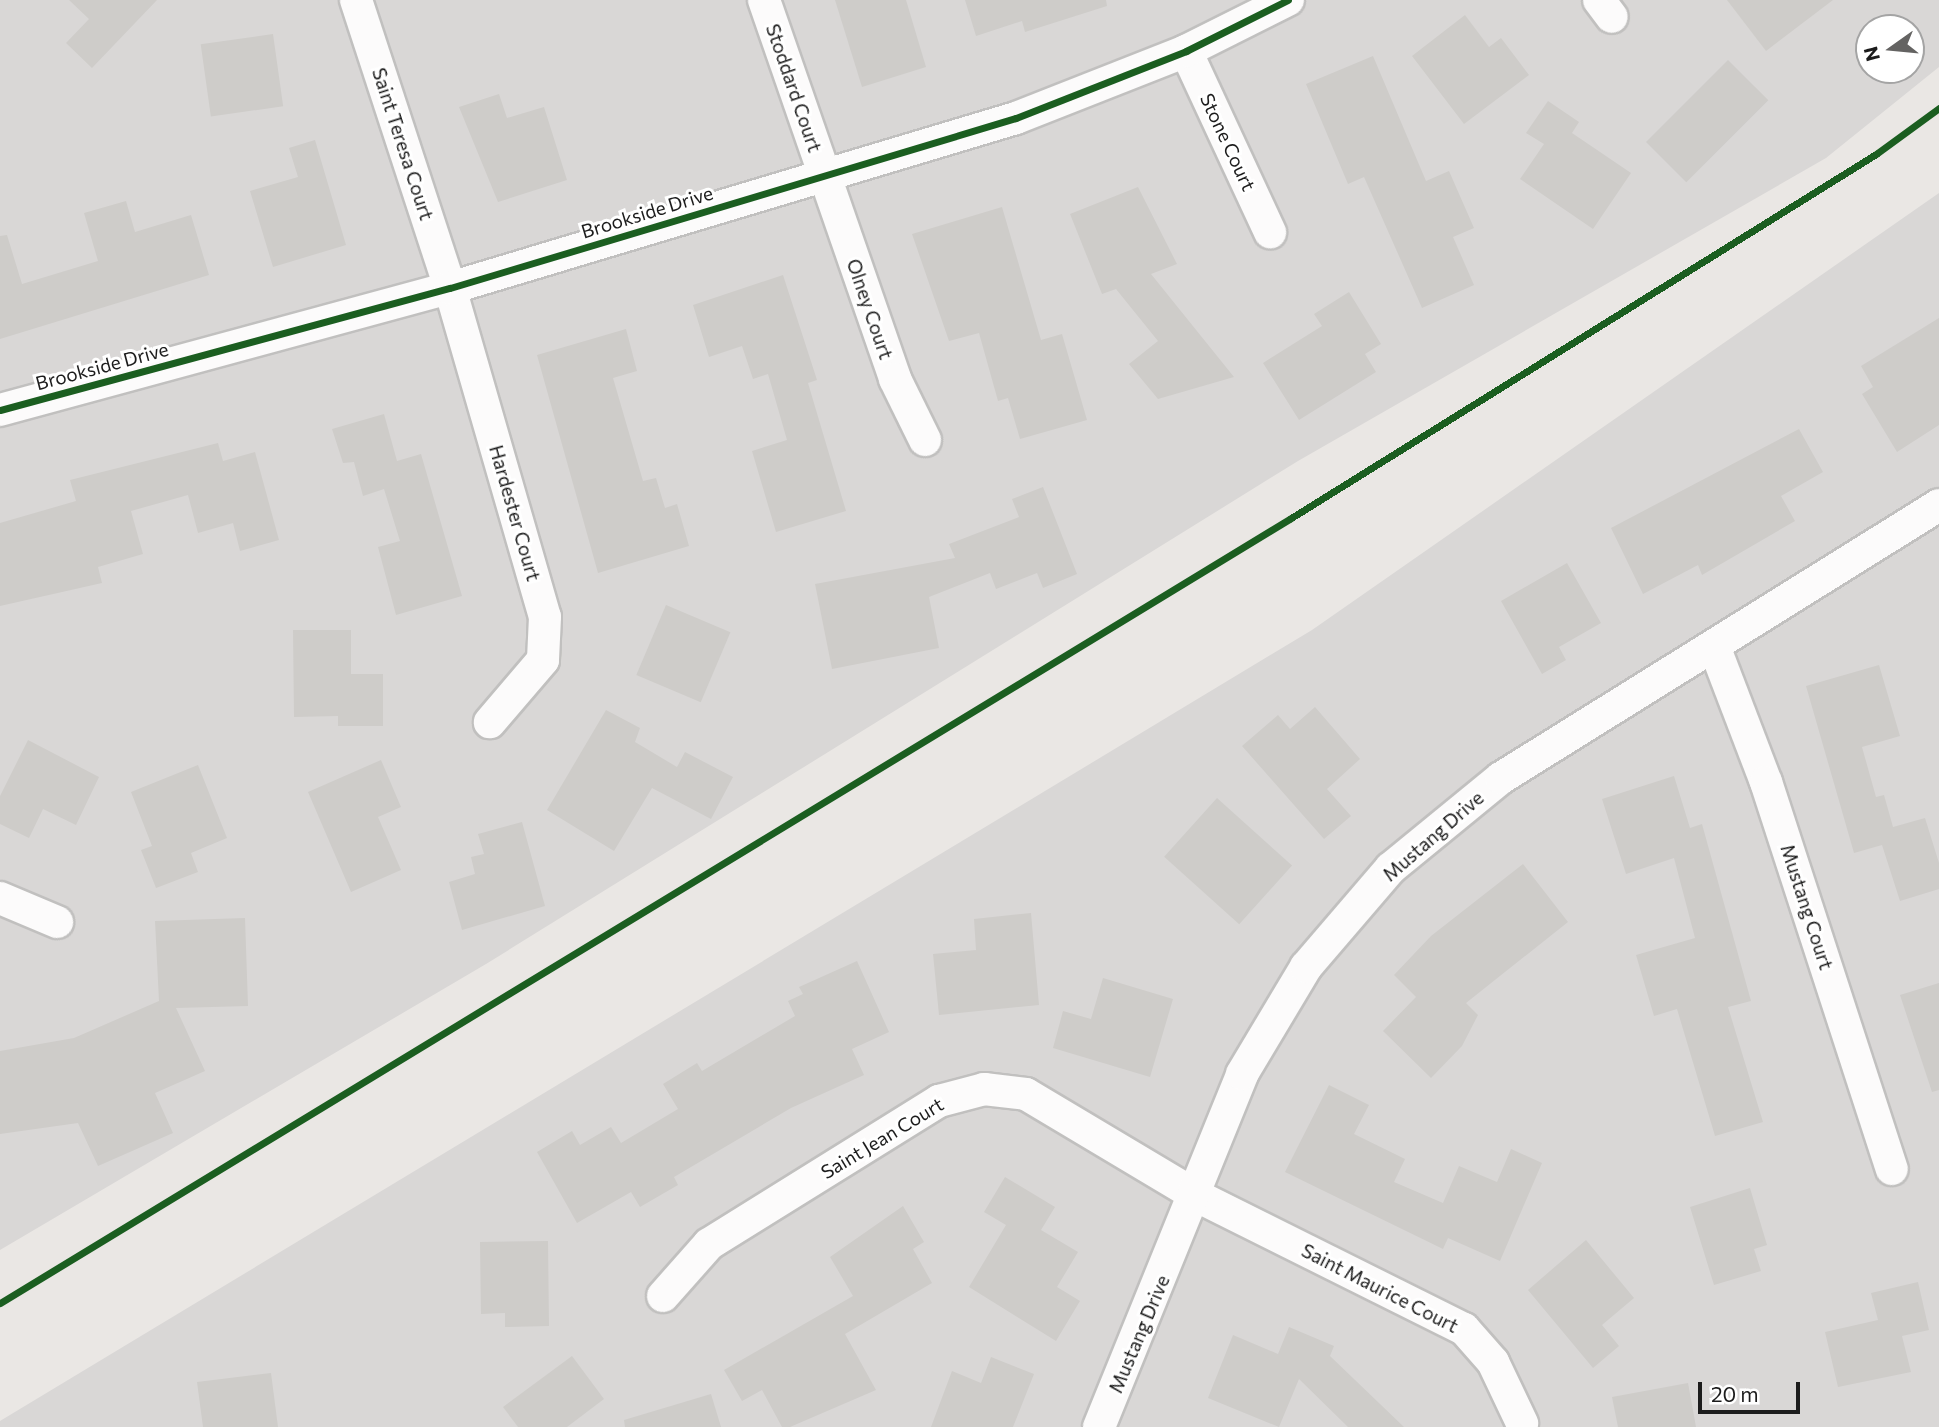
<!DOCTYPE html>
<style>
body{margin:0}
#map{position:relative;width:1939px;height:1427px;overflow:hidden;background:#eae7e4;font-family:Commissioner,sans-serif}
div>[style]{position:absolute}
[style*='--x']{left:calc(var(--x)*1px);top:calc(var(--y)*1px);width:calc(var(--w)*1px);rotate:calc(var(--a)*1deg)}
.residential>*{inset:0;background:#d9d7d6}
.building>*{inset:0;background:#ceccc9;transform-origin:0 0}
.roads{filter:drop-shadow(2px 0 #c1c0bf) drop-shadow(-2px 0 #c1c0bf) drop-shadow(0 2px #c1c0bf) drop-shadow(0 -2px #c1c0bf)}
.minor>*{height:32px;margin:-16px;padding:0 16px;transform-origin:16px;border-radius:16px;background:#fcfbfb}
.cycleway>*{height:7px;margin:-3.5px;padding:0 3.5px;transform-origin:3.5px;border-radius:3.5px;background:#1b5e20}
span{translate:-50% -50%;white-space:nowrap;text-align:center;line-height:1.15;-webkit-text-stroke:6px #fff;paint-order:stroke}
.street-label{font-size:19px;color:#1c1c1c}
.north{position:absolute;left:1855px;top:14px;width:70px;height:70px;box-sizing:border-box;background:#fff;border:2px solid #a4a4a4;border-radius:50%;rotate:255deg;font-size:19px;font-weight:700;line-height:28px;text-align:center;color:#1c1c1c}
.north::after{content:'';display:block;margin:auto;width:24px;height:32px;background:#646362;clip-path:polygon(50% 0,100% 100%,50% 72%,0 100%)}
.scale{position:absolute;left:1698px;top:1382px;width:102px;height:32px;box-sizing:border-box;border:4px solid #1c1c1c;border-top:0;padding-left:9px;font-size:21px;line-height:24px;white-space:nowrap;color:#1c1c1c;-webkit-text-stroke:5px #fff;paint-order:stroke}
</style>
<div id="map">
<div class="residential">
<div style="clip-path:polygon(evenodd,0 0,1939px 0,1939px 67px,1826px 158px,1298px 461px,486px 964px,0 1250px,0 0,1869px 28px,1911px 28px,1911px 70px,1869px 70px,1869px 28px)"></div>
<div style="clip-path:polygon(1939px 193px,1939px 1427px,0 1427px,0 1421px,1312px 630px)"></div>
</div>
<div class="building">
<div style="clip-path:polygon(69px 0,157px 0,92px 68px,66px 43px,89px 19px)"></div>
<div style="clip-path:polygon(835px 0,906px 0,926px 67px,862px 87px)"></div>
<div style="clip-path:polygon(965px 0,1106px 0,1107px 6px,1025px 32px,1022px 21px,976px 36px)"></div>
<div style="clip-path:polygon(1727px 0,1833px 0,1766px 51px)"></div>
<div style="clip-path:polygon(1465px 15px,1489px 47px,1501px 38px,1529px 75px,1464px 124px,1412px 56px)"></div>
<div style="left:273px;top:34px;width:73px;height:73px;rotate:82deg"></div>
<div style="clip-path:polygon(1373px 56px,1426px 181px,1449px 171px,1474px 228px,1453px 237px,1474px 285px,1422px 308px,1364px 177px,1348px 184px,1306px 84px)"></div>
<div style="left:1728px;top:60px;width:57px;height:116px;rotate:45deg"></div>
<div style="clip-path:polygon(499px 94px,507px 118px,544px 107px,567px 180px,498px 202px,459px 107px)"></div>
<div style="clip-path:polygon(1548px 101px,1579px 122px,1572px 133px,1631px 173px,1593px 229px,1520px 179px,1544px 144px,1526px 133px)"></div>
<div style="clip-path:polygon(315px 140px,346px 245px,273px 267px,250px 191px,298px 177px,289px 148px)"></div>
<div style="clip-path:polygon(1138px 187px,1177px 264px,1151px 274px,1234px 377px,1158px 399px,1129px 364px,1158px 341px,1116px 289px,1102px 294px,1070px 214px)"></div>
<div style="clip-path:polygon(126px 201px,135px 232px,191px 215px,209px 275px,0 339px,0 236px,7px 235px,22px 284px,98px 261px,84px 213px)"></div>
<div style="clip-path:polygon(1002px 207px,1041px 340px,1062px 334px,1087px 420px,1020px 439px,1008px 398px,998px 401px,979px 333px,949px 341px,912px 234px)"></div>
<div style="clip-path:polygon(783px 275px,817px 380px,808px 383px,846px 511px,776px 532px,752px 451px,787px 440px,768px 374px,753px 379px,742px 346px,709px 357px,693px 305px)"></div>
<div style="clip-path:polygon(1349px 292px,1381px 344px,1365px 354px,1376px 372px,1299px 420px,1263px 363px,1322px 326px,1314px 314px)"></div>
<div style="clip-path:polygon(1939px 318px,1939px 425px,1897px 452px,1862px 394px,1873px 387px,1861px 366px)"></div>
<div style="clip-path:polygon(626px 329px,637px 371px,613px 378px,643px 481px,656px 478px,665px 508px,677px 504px,689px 546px,598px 573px,537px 355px)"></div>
<div style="clip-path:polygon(384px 414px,397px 461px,421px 454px,462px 596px,396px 615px,378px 547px,400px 541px,384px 489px,363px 496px,354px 462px,343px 463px,332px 429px)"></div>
<div style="clip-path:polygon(1799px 429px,1823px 472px,1781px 496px,1795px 521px,1702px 575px,1698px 565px,1643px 594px,1611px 528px)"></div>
<div style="clip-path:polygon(218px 443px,223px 461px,255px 452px,279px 540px,240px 551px,233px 523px,198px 533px,188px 495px,131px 511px,143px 554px,98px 567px,102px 583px,0 606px,0 523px,76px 501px,70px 480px)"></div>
<div style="clip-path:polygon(1043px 487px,1077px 574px,1043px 588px,1037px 573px,996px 589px,990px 573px,929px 597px,939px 648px,832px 669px,815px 584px,955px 558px,949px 544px,1019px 517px,1012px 499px)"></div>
<div style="clip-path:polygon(1567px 563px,1601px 623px,1559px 647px,1566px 660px,1542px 674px,1501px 601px)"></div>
<div style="left:666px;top:605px;width:70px;height:76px;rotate:23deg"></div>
<div style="clip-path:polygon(293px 630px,351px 630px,351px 674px,383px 674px,383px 726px,338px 726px,338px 716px,294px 717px)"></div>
<div style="clip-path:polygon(1879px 665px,1900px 736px,1862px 747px,1876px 797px,1884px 795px,1893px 827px,1925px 818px,1939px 863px,1939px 889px,1900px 901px,1882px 845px,1854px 853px,1806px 686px)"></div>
<div style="clip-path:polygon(1315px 707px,1360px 759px,1327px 789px,1351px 816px,1324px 839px,1242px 746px,1278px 715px,1290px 729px)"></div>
<div style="clip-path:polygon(606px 710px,640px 728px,635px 742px,677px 767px,685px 752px,733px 777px,711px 819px,652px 788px,614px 851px,547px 810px)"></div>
<div style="clip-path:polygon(28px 740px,99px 777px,76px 825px,43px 809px,29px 838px,0 824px,0 796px)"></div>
<div style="clip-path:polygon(381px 760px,401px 807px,378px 817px,401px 870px,351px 892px,308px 792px)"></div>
<div style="clip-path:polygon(198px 765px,227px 838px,191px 853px,198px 872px,156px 888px,141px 850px,152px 846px,131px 792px)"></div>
<div style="clip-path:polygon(1674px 776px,1690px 828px,1702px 824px,1751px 1001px,1728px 1007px,1763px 1122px,1715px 1136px,1677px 1009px,1654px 1016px,1636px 955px,1695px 938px,1674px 858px,1626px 874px,1602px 799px)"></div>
<div style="left:1217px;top:798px;width:101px;height:79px;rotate:42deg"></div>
<div style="clip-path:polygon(522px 822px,545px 906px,462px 930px,449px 882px,475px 874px,471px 857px,484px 854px,478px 834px)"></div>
<div style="clip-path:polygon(1523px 864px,1568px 922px,1466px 1003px,1478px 1015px,1462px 1046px,1431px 1078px,1383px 1031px,1416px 997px,1394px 975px,1431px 936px)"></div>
<div style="clip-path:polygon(1031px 913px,1039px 1005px,939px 1015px,933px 954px,976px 950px,974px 919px)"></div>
<div style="clip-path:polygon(245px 918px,248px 1006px,176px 1008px,205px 1071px,155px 1093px,173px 1133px,98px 1166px,78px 1123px,0 1134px,0 1051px,74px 1038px,159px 1001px,155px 921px)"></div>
<div style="clip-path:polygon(857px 961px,889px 1032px,852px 1049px,864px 1075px,791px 1108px,674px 1177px,678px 1185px,640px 1207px,631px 1192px,577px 1223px,537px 1152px,572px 1131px,580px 1145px,611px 1127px,621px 1143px,678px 1109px,663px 1084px,697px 1063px,702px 1071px,795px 1016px,788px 1001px,803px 994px,799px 987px)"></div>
<div style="clip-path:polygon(1103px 978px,1173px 999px,1150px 1077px,1053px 1048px,1063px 1011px,1091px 1019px)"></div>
<div style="clip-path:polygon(1939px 983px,1939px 1090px,1932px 1092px,1900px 995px)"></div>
<div style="clip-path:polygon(1329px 1085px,1369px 1105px,1354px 1134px,1405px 1159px,1394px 1182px,1443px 1203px,1459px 1166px,1497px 1182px,1511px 1149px,1542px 1163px,1500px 1261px,1448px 1238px,1443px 1249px,1285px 1172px)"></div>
<div style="clip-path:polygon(1005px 1177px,1055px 1207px,1041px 1230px,1078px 1252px,1057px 1287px,1080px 1301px,1056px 1341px,969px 1287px,1006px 1225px,984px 1212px)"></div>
<div style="clip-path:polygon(1750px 1188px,1767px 1245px,1754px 1249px,1761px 1271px,1714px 1285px,1690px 1207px)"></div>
<div style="clip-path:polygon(903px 1206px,924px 1242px,913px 1249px,932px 1283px,845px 1334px,876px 1390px,790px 1427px,782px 1427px,762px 1390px,742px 1401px,724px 1370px,853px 1296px,830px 1257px)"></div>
<div style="clip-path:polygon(1586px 1240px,1634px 1298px,1602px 1325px,1619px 1346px,1593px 1368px,1528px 1290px)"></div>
<div style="clip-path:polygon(548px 1241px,549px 1326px,505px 1327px,505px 1313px,481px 1314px,480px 1242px)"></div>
<div style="clip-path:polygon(1918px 1282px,1929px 1330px,1902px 1336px,1911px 1372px,1838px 1387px,1825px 1332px,1878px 1320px,1871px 1293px)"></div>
<div style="clip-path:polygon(1289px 1327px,1334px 1346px,1330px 1356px,1404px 1427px,1348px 1427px,1299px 1379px,1279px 1427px,1208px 1398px,1233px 1335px,1278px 1354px)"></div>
<div style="clip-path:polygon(572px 1356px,604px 1399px,567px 1427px,518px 1427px,503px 1407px)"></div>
<div style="clip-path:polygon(991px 1357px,1034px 1374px,1013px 1427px,931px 1427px,952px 1371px,981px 1383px)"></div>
<div style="clip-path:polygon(271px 1373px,278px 1427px,203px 1427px,197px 1382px)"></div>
<div style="clip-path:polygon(1688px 1383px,1696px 1427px,1618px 1427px,1612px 1397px)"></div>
<div style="clip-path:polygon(711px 1394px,721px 1427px,625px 1427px,624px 1420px)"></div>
</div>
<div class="roads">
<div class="minor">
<div style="--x:356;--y:0;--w:303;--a:71.9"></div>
<div style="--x:450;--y:288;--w:342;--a:73.9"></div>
<div style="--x:545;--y:617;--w:43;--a:92.7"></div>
<div style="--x:543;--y:660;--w:82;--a:130.5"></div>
<div style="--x:764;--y:0;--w:401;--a:70.9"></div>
<div style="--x:895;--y:379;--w:68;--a:63.8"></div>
<div style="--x:1599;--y:0;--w:21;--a:53"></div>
<div style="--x:1186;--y:51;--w:200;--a:65.1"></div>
<div style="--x:0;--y:410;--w:466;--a:-15.2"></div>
<div style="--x:450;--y:288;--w:591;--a:-16.72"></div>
<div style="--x:1016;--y:118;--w:183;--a:-21.5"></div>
<div style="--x:1186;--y:51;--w:114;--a:-26.6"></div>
<div style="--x:1714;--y:646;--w:146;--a:69.1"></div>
<div style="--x:1766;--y:782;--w:407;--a:72"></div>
<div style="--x:0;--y:898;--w:62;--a:22.8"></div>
<div style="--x:663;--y:1296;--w:69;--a:-48.5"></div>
<div style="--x:709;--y:1244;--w:271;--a:-31.9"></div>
<div style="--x:939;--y:1101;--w:47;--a:-14.9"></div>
<div style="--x:984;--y:1089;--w:42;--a:6.8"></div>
<div style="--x:1026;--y:1094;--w:199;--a:30.8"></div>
<div style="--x:1197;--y:1196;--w:298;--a:26.5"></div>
<div style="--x:1464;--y:1329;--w:44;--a:48.7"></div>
<div style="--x:1493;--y:1362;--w:68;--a:64.6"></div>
<div style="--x:1099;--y:1427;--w:381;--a:-67.9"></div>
<div style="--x:1242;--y:1074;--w:125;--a:-59.1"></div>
<div style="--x:1306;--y:967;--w:130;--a:-49.4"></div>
<div style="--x:1391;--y:868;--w:142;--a:-39.3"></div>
<div style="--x:1501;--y:778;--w:516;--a:-31.93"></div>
</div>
</div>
<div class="cycleway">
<div style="--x:0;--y:410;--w:466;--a:-15.2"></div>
<div style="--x:450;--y:288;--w:591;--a:-16.72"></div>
<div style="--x:1016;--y:118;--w:183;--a:-21.5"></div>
<div style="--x:1186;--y:51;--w:114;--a:-26.6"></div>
<div style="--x:0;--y:1303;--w:1511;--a:-31.3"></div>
<div style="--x:1291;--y:518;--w:689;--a:-31.89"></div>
<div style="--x:1876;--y:154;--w:78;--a:-36.1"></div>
</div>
<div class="street-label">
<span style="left:794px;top:88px;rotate:71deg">Stoddard Court</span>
<span style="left:1228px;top:142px;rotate:65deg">Stone Court</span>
<span style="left:403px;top:144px;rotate:72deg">Saint Teresa Court</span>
<span style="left:647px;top:212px;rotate:-17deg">Brookside Drive</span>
<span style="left:870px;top:309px;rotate:71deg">Olney Court</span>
<span style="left:102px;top:366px;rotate:-15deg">Brookside Drive</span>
<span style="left:515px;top:513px;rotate:74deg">Hardester Court</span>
<span style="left:1433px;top:836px;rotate:-41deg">Mustang Drive</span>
<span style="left:1807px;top:907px;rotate:72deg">Mustang Court</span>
<span style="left:882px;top:1138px;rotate:-31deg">Saint Jean Court</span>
<span style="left:1380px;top:1288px;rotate:27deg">Saint Maurice Court</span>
<span style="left:1139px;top:1334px;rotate:-67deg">Mustang Drive</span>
</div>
<div class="north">N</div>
<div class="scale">20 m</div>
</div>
